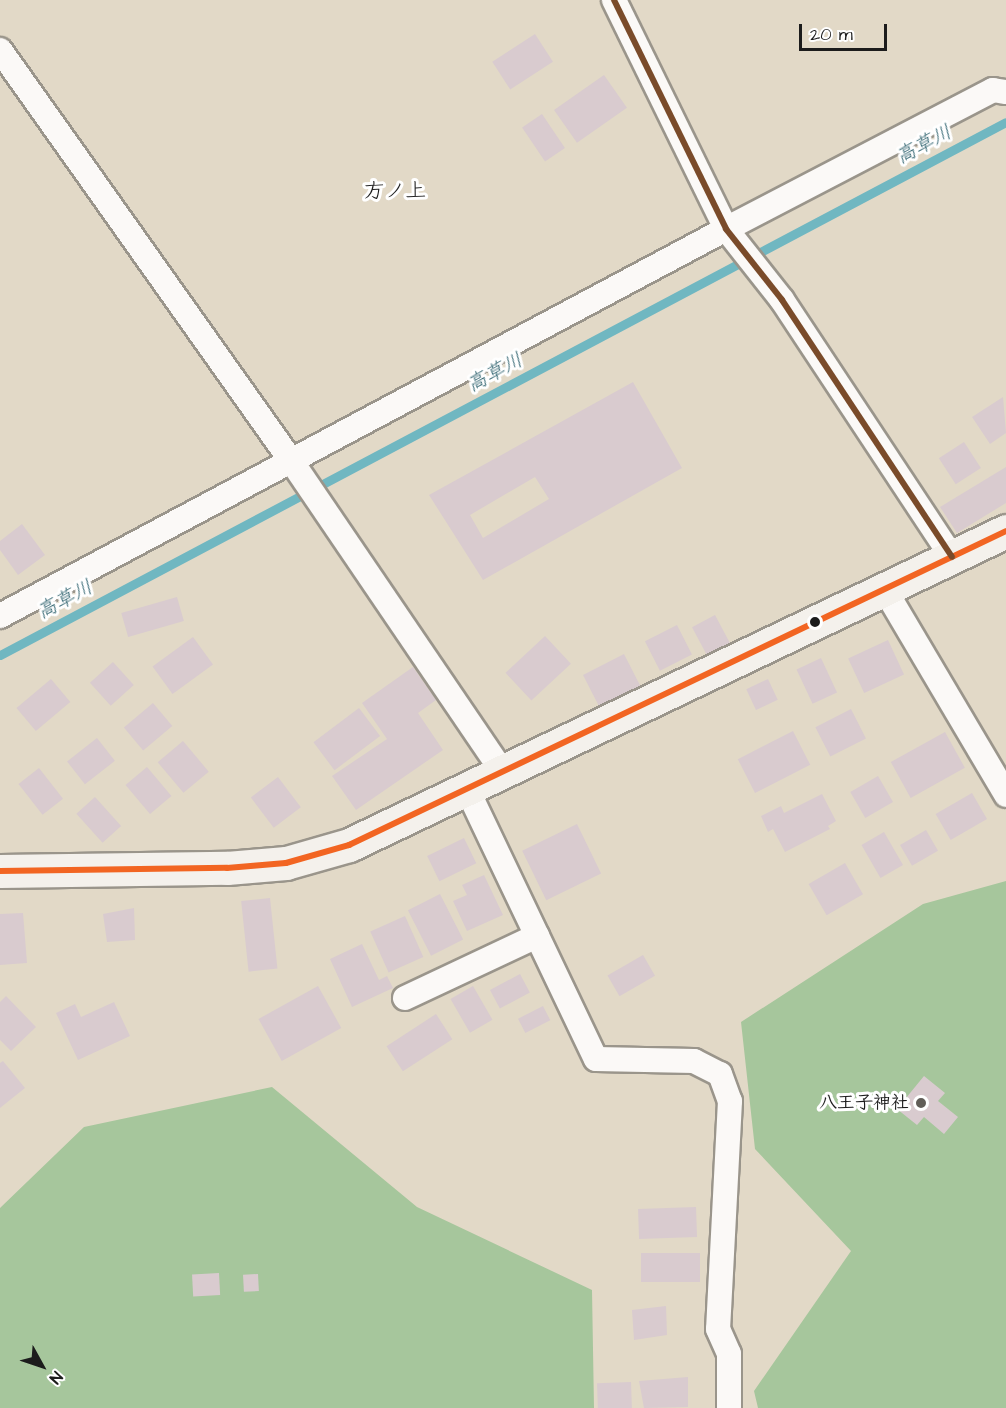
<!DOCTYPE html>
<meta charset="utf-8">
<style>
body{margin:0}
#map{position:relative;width:1006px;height:1408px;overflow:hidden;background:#e2d9c7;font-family:"Architects Daughter","Klee One",sans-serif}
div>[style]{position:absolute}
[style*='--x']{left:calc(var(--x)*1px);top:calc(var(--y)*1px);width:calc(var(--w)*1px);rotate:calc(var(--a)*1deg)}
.forest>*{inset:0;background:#a6c69c}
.stream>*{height:9px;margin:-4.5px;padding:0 4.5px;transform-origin:4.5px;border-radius:4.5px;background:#70b7c1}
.building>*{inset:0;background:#d9cbcf;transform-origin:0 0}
.roads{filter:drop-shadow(2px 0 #9a958b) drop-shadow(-2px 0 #9a958b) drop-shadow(0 2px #9a958b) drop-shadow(0 -2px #9a958b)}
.minor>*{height:24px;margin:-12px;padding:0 12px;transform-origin:12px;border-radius:12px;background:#fbf9f7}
.secondary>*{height:33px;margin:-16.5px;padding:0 16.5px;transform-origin:16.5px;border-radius:16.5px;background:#f4f1ec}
.bus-1>*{height:6px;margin:-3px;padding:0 3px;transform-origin:3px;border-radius:3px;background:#f26522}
.bus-2>*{height:6px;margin:-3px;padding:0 3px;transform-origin:3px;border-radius:3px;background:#7a4b2a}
.dots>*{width:16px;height:16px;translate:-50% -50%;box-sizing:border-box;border:3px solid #fff;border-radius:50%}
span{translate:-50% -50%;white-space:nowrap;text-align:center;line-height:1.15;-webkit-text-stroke:6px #fff;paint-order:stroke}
.poi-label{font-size:18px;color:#1c1c1c;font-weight:700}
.right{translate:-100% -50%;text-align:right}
.water-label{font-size:20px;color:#2e626e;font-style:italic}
.quarter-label{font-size:21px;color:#1c1c1c}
.north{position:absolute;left:12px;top:1336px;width:60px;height:60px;-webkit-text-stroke:4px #fff;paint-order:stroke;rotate:130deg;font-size:16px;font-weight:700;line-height:24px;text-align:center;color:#1c1c1c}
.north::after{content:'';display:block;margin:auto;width:21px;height:27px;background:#1c1c1c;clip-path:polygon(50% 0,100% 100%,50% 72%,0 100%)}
.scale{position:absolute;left:799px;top:24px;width:88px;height:27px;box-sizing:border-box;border:3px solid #1c1c1c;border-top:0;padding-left:8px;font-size:18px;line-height:21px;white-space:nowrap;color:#1c1c1c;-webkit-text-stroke:4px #fff;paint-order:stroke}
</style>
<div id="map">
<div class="forest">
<div style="clip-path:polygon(1006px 881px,1006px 1408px,758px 1408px,754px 1391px,851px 1251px,755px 1149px,741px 1022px,923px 904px)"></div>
<div style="clip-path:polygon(272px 1087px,417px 1207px,592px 1290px,594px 1408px,0 1408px,0 1208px,84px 1127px)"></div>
</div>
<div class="stream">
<div style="--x:0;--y:655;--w:1138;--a:-27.92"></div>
</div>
<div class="building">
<div style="left:535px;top:34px;width:33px;height:51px;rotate:57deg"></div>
<div style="left:604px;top:75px;width:40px;height:61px;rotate:55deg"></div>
<div style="left:542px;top:114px;width:41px;height:24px;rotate:56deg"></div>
<div style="clip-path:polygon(evenodd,633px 382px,682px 468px,483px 580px,429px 495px,633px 382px,535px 477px,549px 499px,483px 538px,470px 515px,535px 477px)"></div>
<div style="clip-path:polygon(1003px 397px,1006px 433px,990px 444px,972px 417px)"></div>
<div style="left:964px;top:442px;width:31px;height:30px;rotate:57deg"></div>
<div style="clip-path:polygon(1006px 467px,1006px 503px,957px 533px,940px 507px)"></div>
<div style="clip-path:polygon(22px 524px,45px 555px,18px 575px,0 550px,0 541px)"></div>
<div style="left:177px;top:597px;width:25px;height:58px;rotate:74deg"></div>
<div style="left:715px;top:615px;width:34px;height:26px;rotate:62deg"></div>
<div style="left:677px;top:625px;width:33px;height:36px;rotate:63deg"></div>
<div style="left:545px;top:636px;width:38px;height:54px;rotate:47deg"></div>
<div style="left:193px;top:637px;width:34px;height:50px;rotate:54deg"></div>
<div style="left:888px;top:640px;width:38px;height:44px;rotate:65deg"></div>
<div style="left:624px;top:654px;width:36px;height:46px;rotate:63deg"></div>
<div style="left:821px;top:658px;width:38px;height:27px;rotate:65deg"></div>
<div style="left:113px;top:662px;width:31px;height:31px;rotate:48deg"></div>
<div style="clip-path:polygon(413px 667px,436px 700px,418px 713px,443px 750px,356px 810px,332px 776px,387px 739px,362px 703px)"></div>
<div style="left:51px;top:679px;width:30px;height:45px;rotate:50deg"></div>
<div style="left:768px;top:679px;width:23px;height:24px;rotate:65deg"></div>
<div style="left:153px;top:703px;width:30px;height:38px;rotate:50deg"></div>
<div style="left:359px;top:708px;width:35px;height:57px;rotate:53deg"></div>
<div style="left:851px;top:709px;width:33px;height:40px;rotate:63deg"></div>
<div style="left:793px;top:731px;width:38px;height:62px;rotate:63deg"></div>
<div style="left:945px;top:732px;width:41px;height:62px;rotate:61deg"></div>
<div style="left:97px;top:738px;width:29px;height:38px;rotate:52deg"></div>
<div style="left:183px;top:741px;width:40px;height:33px;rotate:50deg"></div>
<div style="left:147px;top:767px;width:38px;height:28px;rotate:50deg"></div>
<div style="left:39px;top:768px;width:39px;height:26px;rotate:52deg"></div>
<div style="left:878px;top:776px;width:30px;height:32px;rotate:60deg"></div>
<div style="left:278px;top:777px;width:38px;height:34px;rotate:53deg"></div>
<div style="left:972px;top:793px;width:30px;height:42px;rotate:60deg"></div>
<div style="clip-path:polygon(822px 794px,836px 821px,828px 826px,830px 829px,785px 852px,773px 829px,768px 832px,761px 816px,781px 806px,784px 813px)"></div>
<div style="left:95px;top:797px;width:39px;height:25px;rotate:48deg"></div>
<div style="left:577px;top:824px;width:55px;height:61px;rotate:64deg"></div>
<div style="left:926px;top:830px;width:24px;height:30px;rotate:60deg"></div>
<div style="left:884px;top:832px;width:38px;height:26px;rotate:60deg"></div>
<div style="left:464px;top:838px;width:28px;height:41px;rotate:64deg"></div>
<div style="left:845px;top:863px;width:36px;height:42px;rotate:60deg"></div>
<div style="clip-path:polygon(484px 875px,503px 915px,467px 931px,453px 901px,467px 895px,462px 885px)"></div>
<div style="left:440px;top:894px;width:51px;height:36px;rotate:63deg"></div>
<div style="left:270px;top:898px;width:71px;height:29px;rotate:84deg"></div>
<div style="clip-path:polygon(134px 908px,135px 940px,107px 942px,103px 914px)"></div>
<div style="clip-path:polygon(23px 913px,27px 963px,0 965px,0 914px)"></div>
<div style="left:405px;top:916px;width:45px;height:38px;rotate:66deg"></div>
<div style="clip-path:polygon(362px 944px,379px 980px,387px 976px,393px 988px,352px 1007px,330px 959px)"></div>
<div style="left:643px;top:955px;width:24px;height:41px;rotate:60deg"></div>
<div style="left:520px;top:974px;width:21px;height:34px;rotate:62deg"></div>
<div style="left:318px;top:986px;width:48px;height:68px;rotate:61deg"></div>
<div style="left:473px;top:986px;width:39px;height:26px;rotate:60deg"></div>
<div style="clip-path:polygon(6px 996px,36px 1027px,11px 1051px,0 1040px,0 1002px)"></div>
<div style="clip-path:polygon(114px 1002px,130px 1036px,78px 1060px,56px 1013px,75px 1004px,81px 1017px)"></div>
<div style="left:543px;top:1006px;width:16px;height:28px;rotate:63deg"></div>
<div style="left:436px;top:1014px;width:30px;height:59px;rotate:57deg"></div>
<div style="clip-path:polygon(3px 1061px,25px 1088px,0 1108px,0 1063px)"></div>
<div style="clip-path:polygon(924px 1076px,945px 1093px,938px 1101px,958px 1117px,944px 1134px,924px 1117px,917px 1125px,897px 1109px)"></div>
<div style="left:696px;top:1207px;width:30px;height:58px;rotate:88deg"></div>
<div style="left:700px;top:1253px;width:29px;height:59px;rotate:90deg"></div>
<div style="left:219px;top:1273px;width:22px;height:27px;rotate:87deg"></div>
<div style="left:258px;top:1274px;width:17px;height:15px;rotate:87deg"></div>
<div style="clip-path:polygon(666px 1306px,667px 1335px,634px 1340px,632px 1310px)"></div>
<div style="clip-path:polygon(688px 1377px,688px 1407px,644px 1408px,639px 1381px)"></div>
<div style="left:631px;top:1382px;width:26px;height:34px;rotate:88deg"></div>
</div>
<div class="roads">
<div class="minor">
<div style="--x:614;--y:0;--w:255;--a:63.9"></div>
<div style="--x:726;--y:229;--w:90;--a:51.7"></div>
<div style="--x:782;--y:300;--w:308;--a:56.5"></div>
<div style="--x:0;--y:50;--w:505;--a:54.67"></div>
<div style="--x:292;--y:462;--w:375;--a:55.8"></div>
<div style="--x:885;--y:590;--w:238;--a:59.4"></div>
<div style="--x:0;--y:616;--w:823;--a:-28.06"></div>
<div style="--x:726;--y:229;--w:301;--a:-27.5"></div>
<div style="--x:993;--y:90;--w:13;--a:9"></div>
<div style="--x:467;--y:789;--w:299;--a:64.5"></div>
<div style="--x:596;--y:1059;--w:98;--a:1.2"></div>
<div style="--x:694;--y:1061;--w:29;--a:27"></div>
<div style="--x:720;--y:1074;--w:29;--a:70"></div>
<div style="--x:730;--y:1101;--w:228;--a:93"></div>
<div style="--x:718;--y:1329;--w:27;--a:66"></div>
<div style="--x:729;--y:1354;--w:54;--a:90"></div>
<div style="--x:405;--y:998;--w:146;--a:-25.2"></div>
</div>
<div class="secondary">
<div style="--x:0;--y:871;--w:227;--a:-0.8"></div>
<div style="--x:227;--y:868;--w:59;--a:-4.8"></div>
<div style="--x:286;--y:863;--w:66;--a:-15.9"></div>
<div style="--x:349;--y:845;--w:728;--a:-25.54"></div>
</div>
</div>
<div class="bus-1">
<div style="--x:0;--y:871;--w:227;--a:-0.8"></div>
<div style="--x:227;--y:868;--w:59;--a:-4.8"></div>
<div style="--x:286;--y:863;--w:66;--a:-15.9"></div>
<div style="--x:349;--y:845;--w:728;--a:-25.54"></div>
</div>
<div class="bus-2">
<div style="--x:614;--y:0;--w:255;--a:63.9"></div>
<div style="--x:726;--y:229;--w:90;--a:51.7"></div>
<div style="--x:782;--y:300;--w:308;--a:56.5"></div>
</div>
<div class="dots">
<div style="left:815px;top:622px;background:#1c1c1c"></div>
<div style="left:921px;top:1103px;background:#615e58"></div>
</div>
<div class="poi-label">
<span class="right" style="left:909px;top:1103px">八王子神社</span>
</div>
<div class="water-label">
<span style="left:924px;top:145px;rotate:-28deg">高草川</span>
<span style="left:495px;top:373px;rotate:-28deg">高草川</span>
<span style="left:65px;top:600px;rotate:-28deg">高草川</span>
</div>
<div class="quarter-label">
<span style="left:395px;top:191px">方ノ上</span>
</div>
<div class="north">N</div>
<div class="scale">20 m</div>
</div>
